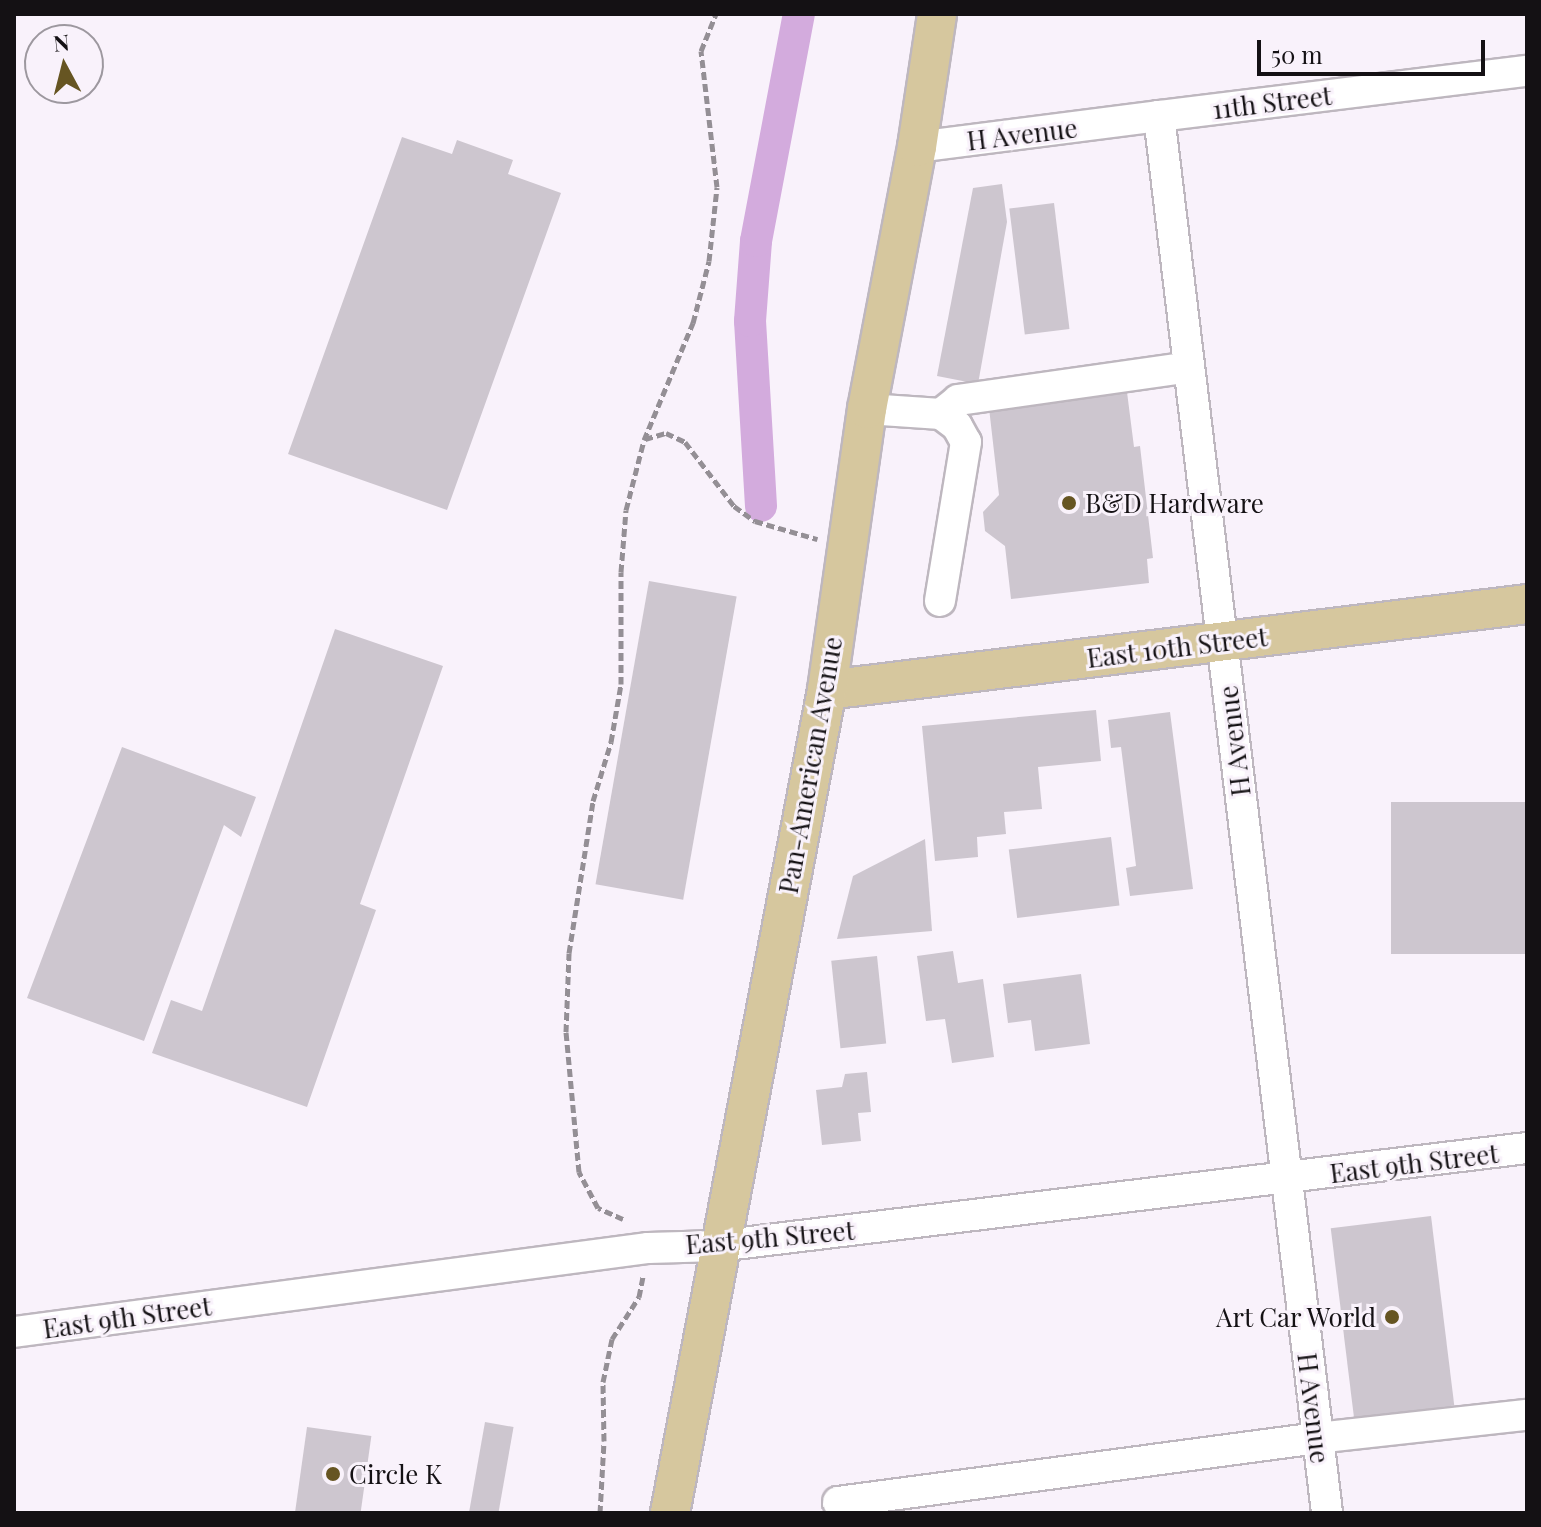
<!DOCTYPE html>
<style>
body{margin:0}
#map{position:relative;width:1541px;height:1527px;overflow:hidden;background:#f9f2fb;font-family:"Playfair Display",serif}
div>[style]{position:absolute}
[style*='--x']{left:calc(var(--x)*1px);top:calc(var(--y)*1px);width:calc(var(--w)*1px);rotate:calc(var(--a)*1deg)}
.canal>*{height:32px;margin:-16px;padding:0 16px;transform-origin:16px;border-radius:16px;background:#d3abdd}
.building>*{inset:0;background:#cdc6cf;transform-origin:0 0}
.path>*{height:5px;margin-top:-2.5px;transform-origin:0;background:repeating-linear-gradient(90deg,#948f95 0 8px,transparent 0 12px)}
.roads{filter:drop-shadow(2px 0 #beb7bf) drop-shadow(-2px 0 #beb7bf) drop-shadow(0 2px #beb7bf) drop-shadow(0 -2px #beb7bf)}
.minor>*{height:30px;margin:-15px;padding:0 15px;transform-origin:15px;border-radius:15px;background:#fff}
.major>*{height:38px;margin:-19px;padding:0 19px;transform-origin:19px;border-radius:19px;background:#d6c79e}
.dots>*{width:22px;height:22px;translate:-50% -50%;box-sizing:border-box;border:4px solid #f9f2fb;border-radius:50%}
span{translate:-50% -50%;white-space:nowrap;text-align:center;line-height:1.15;-webkit-text-stroke:6px #f9f2fb;paint-order:stroke}
.street-label{font-size:26px;color:#141114}
.poi-label{font-size:26px;color:#141114}
.left{translate:0 -50%;text-align:left}
.right{translate:-100% -50%;text-align:right}
.frame{position:absolute;inset:0;border:16px solid #141114;pointer-events:none}
.north{position:absolute;left:24px;top:24px;width:80px;height:80px;box-sizing:border-box;background:#f9f2fb;border:2px solid #9d989f;border-radius:50%;rotate:353deg;font-size:22px;font-weight:700;line-height:32px;text-align:center;color:#141114}
.north::after{content:'';display:block;margin:auto;width:28px;height:36px;background:#652;clip-path:polygon(50% 0,100% 100%,50% 72%,0 100%)}
.scale{position:absolute;left:1257px;top:40px;width:228px;height:36px;box-sizing:border-box;border:4px solid #141114;border-top:0;padding-left:10px;font-size:24px;line-height:28px;white-space:nowrap;color:#141114;-webkit-text-stroke:6px #f9f2fb;paint-order:stroke}
</style>
<div id="map">
<div class="canal">
<div style="--x:761;--y:506;--w:185;--a:-93.4"></div>
<div style="--x:750;--y:321;--w:80;--a:-85.7"></div>
<div style="--x:756;--y:241;--w:231;--a:-79.3"></div>
</div>
<div class="building">
<div style="clip-path:polygon(402px 137px,452px 154px,457px 140px,513px 160px,508px 174px,561px 193px,447px 510px,288px 454px)"></div>
<div style="clip-path:polygon(1002px 184px,1007px 222px,978px 384px,937px 376px,973px 188px)"></div>
<div style="left:1054px;top:203px;width:127px;height:45px;rotate:83deg"></div>
<div style="clip-path:polygon(1127px 392px,1134px 447px,1140px 446px,1153px 558px,1147px 559px,1149px 583px,1011px 599px,1005px 546px,985px 531px,983px 512px,999px 495px,989px 408px)"></div>
<div style="left:649px;top:581px;width:89px;height:308px;rotate:10deg"></div>
<div style="clip-path:polygon(335px 629px,443px 666px,360px 904px,376px 910px,307px 1107px,152px 1053px,171px 1000px,202px 1011px)"></div>
<div style="clip-path:polygon(1096px 710px,1101px 761px,1038px 767px,1042px 809px,1004px 812px,1006px 834px,977px 837px,978px 857px,935px 861px,922px 726px)"></div>
<div style="clip-path:polygon(1170px 712px,1193px 889px,1130px 896px,1126px 868px,1136px 866px,1121px 747px,1111px 748px,1108px 720px)"></div>
<div style="clip-path:polygon(122px 747px,256px 797px,241px 837px,224px 825px,144px 1041px,27px 998px)"></div>
<div style="left:1527px;top:802px;width:152px;height:136px;rotate:90deg"></div>
<div style="left:1111px;top:837px;width:69px;height:103px;rotate:83deg"></div>
<div style="clip-path:polygon(925px 839px,932px 931px,837px 939px,853px 876px)"></div>
<div style="clip-path:polygon(953px 951px,958px 983px,983px 979px,994px 1057px,952px 1063px,945px 1019px,926px 1021px,917px 956px)"></div>
<div style="left:877px;top:956px;width:88px;height:46px;rotate:84deg"></div>
<div style="clip-path:polygon(1081px 974px,1090px 1044px,1035px 1051px,1031px 1020px,1008px 1023px,1003px 984px)"></div>
<div style="clip-path:polygon(867px 1072px,871px 1112px,858px 1113px,861px 1141px,822px 1145px,816px 1090px,842px 1087px,845px 1074px)"></div>
<div style="left:1431px;top:1216px;width:191px;height:101px;rotate:83deg"></div>
<div style="left:485px;top:1422px;width:29px;height:92px;rotate:10deg"></div>
<div style="left:307px;top:1427px;width:65px;height:87px;rotate:8deg"></div>
</div>
<div class="path">
<div style="--x:645;--y:439;--w:22;--a:-16"></div>
<div style="--x:666;--y:433;--w:21;--a:25"></div>
<div style="--x:685;--y:442;--w:81;--a:52.6"></div>
<div style="--x:734;--y:506;--w:26;--a:36"></div>
<div style="--x:755;--y:521;--w:65;--a:16.2"></div>
<div style="--x:623;--y:1219;--w:27;--a:-156"></div>
<div style="--x:598;--y:1208;--w:41;--a:-117.8"></div>
<div style="--x:579;--y:1172;--w:141;--a:-95.3"></div>
<div style="--x:566;--y:1032;--w:79;--a:-87.8"></div>
<div style="--x:569;--y:953;--w:154;--a:-81"></div>
<div style="--x:593;--y:801;--w:62;--a:-73"></div>
<div style="--x:611;--y:742;--w:59;--a:-80.2"></div>
<div style="--x:621;--y:684;--w:112;--a:-90"></div>
<div style="--x:621;--y:572;--w:62;--a:-85.4"></div>
<div style="--x:626;--y:510;--w:72;--a:-75.6"></div>
<div style="--x:644;--y:440;--w:127;--a:-67.3"></div>
<div style="--x:693;--y:323;--w:64;--a:-75.5"></div>
<div style="--x:709;--y:261;--w:74;--a:-83.8"></div>
<div style="--x:717;--y:187;--w:137;--a:-96.7"></div>
<div style="--x:701;--y:51;--w:40;--a:-68"></div>
<div style="--x:600;--y:1513;--w:72;--a:-86.8"></div>
<div style="--x:604;--y:1441;--w:59;--a:-91"></div>
<div style="--x:603;--y:1382;--w:44;--a:-78.2"></div>
<div style="--x:612;--y:1339;--w:50;--a:-57.3"></div>
<div style="--x:639;--y:1297;--w:21;--a:-79"></div>
</div>
<div class="roads">
<div class="minor">
<div style="--x:1159;--y:116;--w:371;--a:-7"></div>
<div style="--x:917;--y:147;--w:244;--a:-7.3"></div>
<div style="--x:1159;--y:116;--w:1407;--a:83.14"></div>
<div style="--x:867;--y:409;--w:74;--a:3.9"></div>
<div style="--x:941;--y:414;--w:20;--a:37"></div>
<div style="--x:957;--y:426;--w:18;--a:61"></div>
<div style="--x:966;--y:442;--w:161;--a:99.3"></div>
<div style="--x:941;--y:414;--w:22;--a:-39"></div>
<div style="--x:958;--y:400;--w:233;--a:-8.1"></div>
<div style="--x:14;--y:1332;--w:640;--a:-7.55"></div>
<div style="--x:648;--y:1248;--w:70;--a:-1.6"></div>
<div style="--x:718;--y:1246;--w:815;--a:-6.91"></div>
<div style="--x:838;--y:1502;--w:483;--a:-7.6"></div>
<div style="--x:1317;--y:1438;--w:211;--a:-6.3"></div>
</div>
<div class="major">
<div style="--x:827;--y:690;--w:705;--a:-7"></div>
<div style="--x:670;--y:1513;--w:838;--a:-79.2"></div>
<div style="--x:827;--y:690;--w:284;--a:-81.9"></div>
<div style="--x:867;--y:409;--w:267;--a:-79.2"></div>
<div style="--x:917;--y:147;--w:134;--a:-81.4"></div>
</div>
</div>
<div class="dots">
<div style="left:1069px;top:503px;background:#652"></div>
<div style="left:1392px;top:1317px;background:#652"></div>
<div style="left:333px;top:1474px;background:#652"></div>
</div>
<div class="street-label">
<span style="left:1272px;top:102px;rotate:-7deg">11th Street</span>
<span style="left:1022px;top:134px;rotate:-7deg">H Avenue</span>
<span style="left:1177px;top:647px;rotate:-7deg">East 10th Street</span>
<span style="left:1234px;top:741px;rotate:-97deg">H Avenue</span>
<span style="left:810px;top:765px;rotate:-80deg">Pan-American Avenue</span>
<span style="left:1414px;top:1163px;rotate:-7deg">East 9th Street</span>
<span style="left:770px;top:1237px;rotate:-5deg">East 9th Street</span>
<span style="left:127px;top:1317px;rotate:-8deg">East 9th Street</span>
<span style="left:1314px;top:1408px;rotate:83deg">H Avenue</span>
</div>
<div class="poi-label">
<span class="left" style="left:1085px;top:503px">B&amp;D Hardware</span>
<span class="right" style="left:1376px;top:1317px">Art Car World</span>
<span class="left" style="left:349px;top:1474px">Circle K</span>
</div>
<div class="frame"></div>
<div class="north">N</div>
<div class="scale">50 m</div>
</div>
